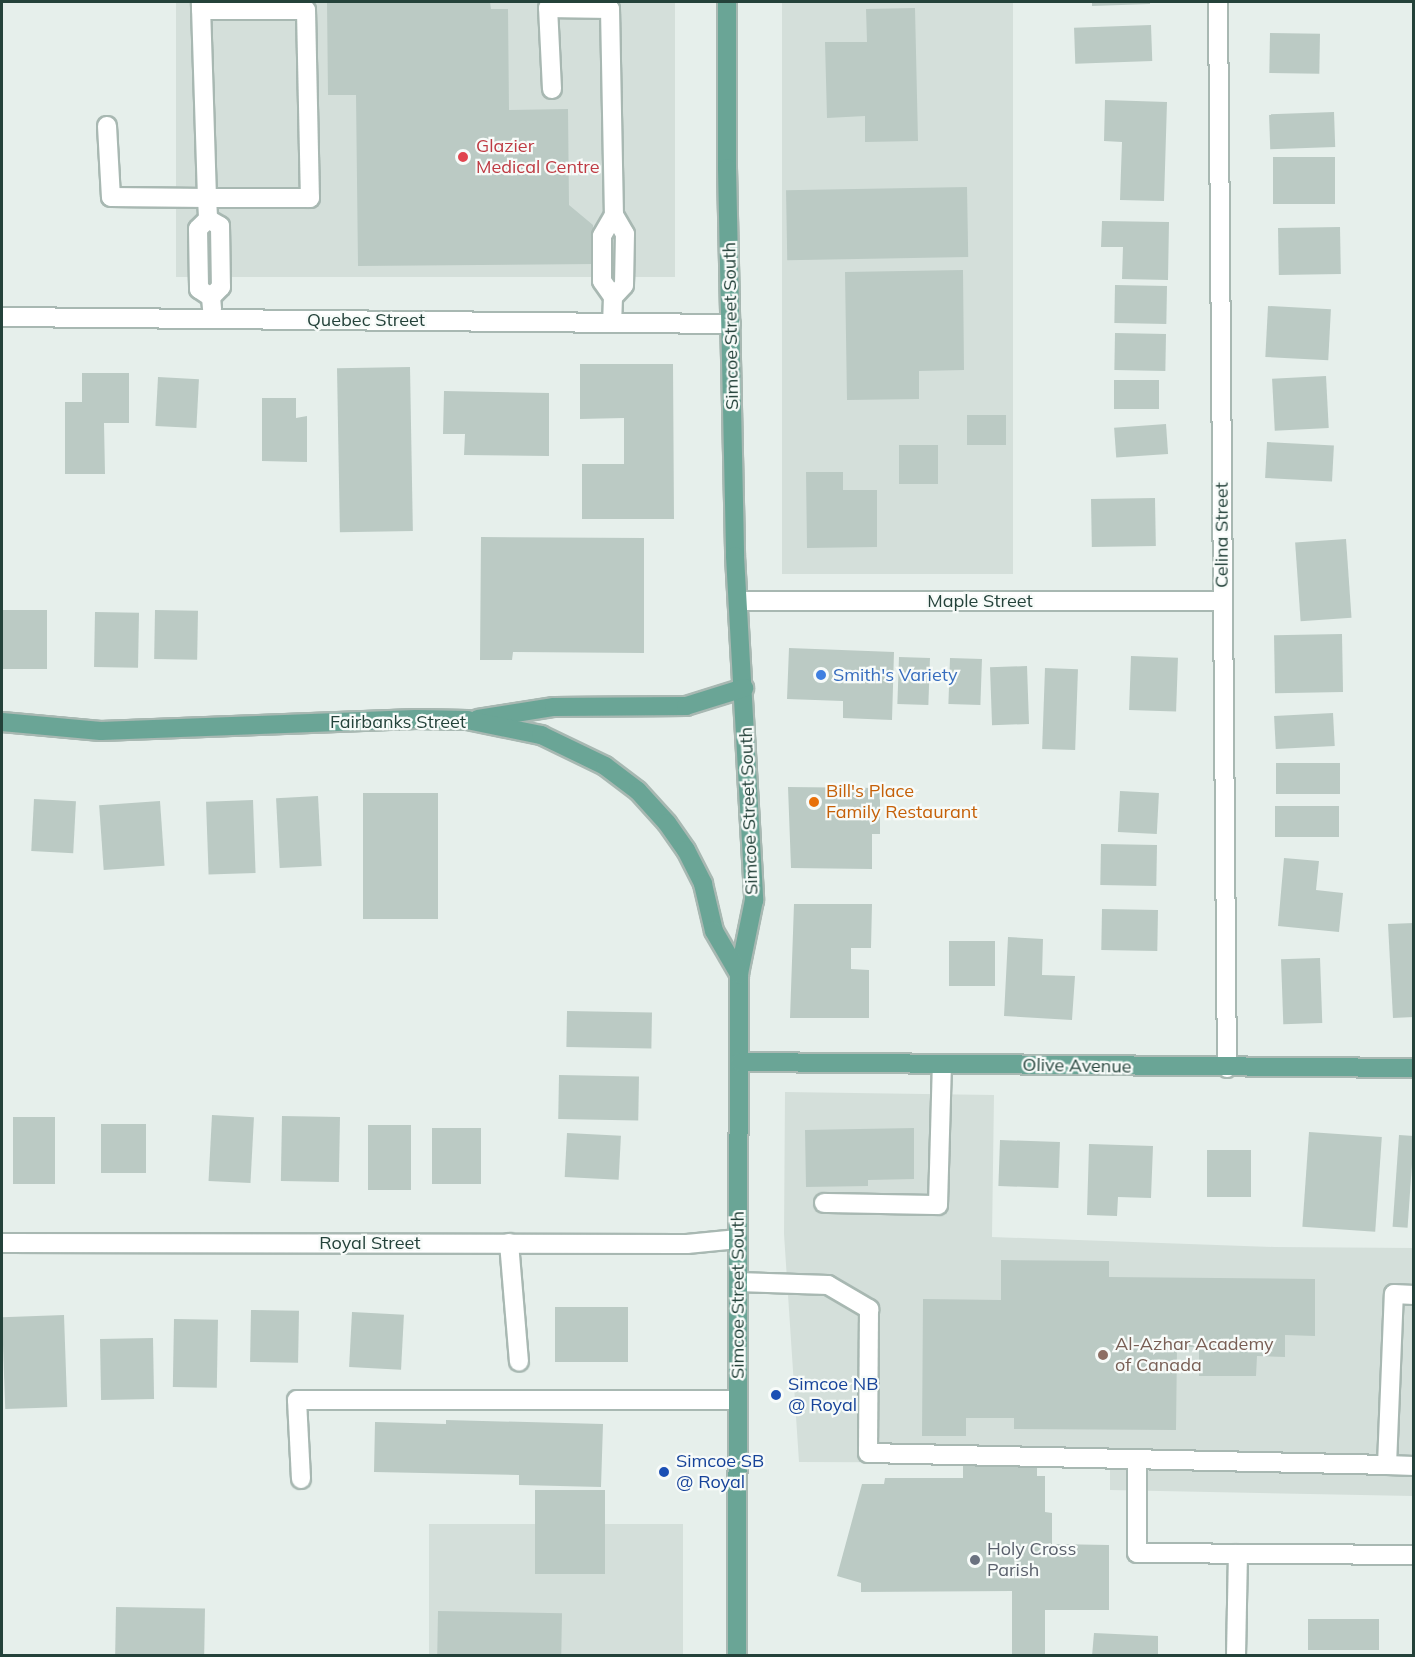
<!DOCTYPE html>
<style>
body{margin:0}
#map{position:relative;width:1415px;height:1657px;overflow:hidden;background:#e6efeb;font-family:Mulish,sans-serif}
div>[style]{position:absolute}
[style*='--x']{left:calc(var(--x)*1px);top:calc(var(--y)*1px);width:calc(var(--w)*1px);rotate:calc(var(--a)*1deg)}
.built>*{inset:0;background:#d4dfda;transform-origin:0 0}
.building>*{inset:0;background:#bbcac4;transform-origin:0 0}
.roads{filter:drop-shadow(2px 0 #a8b8b2) drop-shadow(-2px 0 #a8b8b2) drop-shadow(0 2px #a8b8b2) drop-shadow(0 -2px #a8b8b2)}
.minor>*{height:18px;margin:-9px;padding:0 9px;transform-origin:9px;border-radius:9px;background:#fff}
.major>*{height:18px;margin:-9px;padding:0 9px;transform-origin:9px;border-radius:9px;background:#6aa596}
.dots>*{width:16px;height:16px;translate:-50% -50%;box-sizing:border-box;border:3px solid #f7fbf9;border-radius:50%}
span{translate:-50% -50%;white-space:nowrap;text-align:center;line-height:1.15;-webkit-text-stroke:4.5px #f7fbf9;paint-order:stroke}
.health-label{font-size:18px;color:#be3a42}
.left{translate:0 -50%;text-align:left}
.street-label{font-size:18px;color:#24423a}
.shop-label{font-size:18px;color:#366cbe}
.food-label{font-size:18px;color:#c56008}
.education-label{font-size:18px;color:#785e54}
.transit-label{font-size:18px;color:#164399}
.worship-label{font-size:18px;color:#5b616d}
.frame{position:absolute;inset:0;border:3px solid #24423a;pointer-events:none}
</style>
<div id="map">
<div class="built">
<div style="left:176px;top:2px;width:499px;height:275px"></div>
<div style="left:782px;top:2px;width:231px;height:572px"></div>
<div style="clip-path:polygon(785px 1092px,994px 1095px,992px 1237px,1274px 1247px,1413px 1248px,1413px 1496px,1110px 1490px,1110px 1463px,799px 1462px,784px 1234px)"></div>
<div style="left:429px;top:1524px;width:254px;height:132px"></div>
</div>
<div class="building">
<div style="clip-path:polygon(327px 2px,490px 2px,491px 9px,508px 9px,509px 110px,568px 109px,569px 205px,593px 225px,594px 264px,358px 266px,356px 95px,328px 95px)"></div>
<div style="clip-path:polygon(1092px 2px,1150px 2px,1150px 4px,1092px 6px)"></div>
<div style="clip-path:polygon(915px 8px,918px 141px,865px 142px,865px 116px,827px 118px,825px 42px,867px 42px,866px 9px)"></div>
<div style="left:1151px;top:25px;width:36px;height:77px;rotate:88deg"></div>
<div style="left:1270px;top:33px;width:50px;height:40px;rotate:1deg"></div>
<div style="clip-path:polygon(1105px 100px,1167px 102px,1164px 201px,1120px 200px,1122px 142px,1104px 141px)"></div>
<div style="left:1334px;top:112px;width:35px;height:65px;rotate:88deg"></div>
<div style="left:1273px;top:157px;width:62px;height:47px"></div>
<div style="left:967px;top:187px;width:70px;height:181px;rotate:89deg"></div>
<div style="clip-path:polygon(1102px 221px,1169px 222px,1168px 280px,1122px 279px,1123px 247px,1101px 247px)"></div>
<div style="left:1340px;top:227px;width:47px;height:62px;rotate:89deg"></div>
<div style="clip-path:polygon(963px 270px,964px 370px,919px 371px,919px 399px,847px 400px,845px 272px)"></div>
<div style="left:1115px;top:285px;width:52px;height:38px;rotate:1deg"></div>
<div style="left:1268px;top:306px;width:63px;height:51px;rotate:3deg"></div>
<div style="left:1115px;top:333px;width:51px;height:37px;rotate:1deg"></div>
<div style="clip-path:polygon(580px 364px,673px 364px,674px 519px,582px 519px,582px 464px,624px 464px,624px 418px,580px 419px)"></div>
<div style="left:410px;top:367px;width:164px;height:73px;rotate:89deg"></div>
<div style="clip-path:polygon(82px 373px,129px 373px,129px 423px,104px 423px,105px 474px,65px 474px,65px 402px,82px 402px)"></div>
<div style="left:1326px;top:376px;width:52px;height:54px;rotate:87deg"></div>
<div style="left:158px;top:377px;width:41px;height:49px;rotate:3deg"></div>
<div style="left:1159px;top:380px;width:29px;height:45px;rotate:90deg"></div>
<div style="clip-path:polygon(444px 391px,549px 393px,549px 456px,464px 455px,465px 434px,443px 434px)"></div>
<div style="clip-path:polygon(262px 398px,296px 398px,296px 418px,307px 416px,307px 462px,262px 461px)"></div>
<div style="left:967px;top:415px;width:39px;height:30px"></div>
<div style="left:1166px;top:424px;width:30px;height:52px;rotate:86deg"></div>
<div style="left:1267px;top:442px;width:67px;height:36px;rotate:3deg"></div>
<div style="left:899px;top:445px;width:39px;height:39px"></div>
<div style="clip-path:polygon(806px 472px,843px 472px,843px 490px,877px 490px,877px 547px,807px 548px)"></div>
<div style="left:1155px;top:498px;width:48px;height:64px;rotate:89deg"></div>
<div style="clip-path:polygon(481px 537px,644px 538px,644px 653px,513px 652px,512px 660px,480px 660px)"></div>
<div style="left:1346px;top:539px;width:79px;height:51px;rotate:86deg"></div>
<div style="left:2px;top:610px;width:45px;height:59px"></div>
<div style="left:155px;top:610px;width:43px;height:49px;rotate:1deg"></div>
<div style="left:95px;top:612px;width:44px;height:55px;rotate:1deg"></div>
<div style="left:1342px;top:634px;width:58px;height:68px;rotate:89deg"></div>
<div style="clip-path:polygon(789px 648px,894px 652px,892px 720px,843px 718px,843px 701px,787px 699px)"></div>
<div style="left:1131px;top:656px;width:47px;height:54px;rotate:2deg"></div>
<div style="left:899px;top:657px;width:31px;height:47px;rotate:2deg"></div>
<div style="left:950px;top:658px;width:32px;height:46px;rotate:2deg"></div>
<div style="left:1027px;top:666px;width:58px;height:37px;rotate:88deg"></div>
<div style="left:1045px;top:668px;width:33px;height:81px;rotate:2deg"></div>
<div style="left:1333px;top:713px;width:33px;height:59px;rotate:87deg"></div>
<div style="left:1276px;top:763px;width:64px;height:31px"></div>
<div style="clip-path:polygon(788px 787px,880px 788px,880px 834px,872px 834px,872px 869px,791px 868px)"></div>
<div style="left:1120px;top:791px;width:39px;height:41px;rotate:3deg"></div>
<div style="left:363px;top:793px;width:75px;height:126px"></div>
<div style="left:318px;top:796px;width:70px;height:42px;rotate:87deg"></div>
<div style="left:34px;top:799px;width:42px;height:52px;rotate:3deg"></div>
<div style="left:253px;top:800px;width:73px;height:47px;rotate:88deg"></div>
<div style="left:160px;top:801px;width:65px;height:61px;rotate:86deg"></div>
<div style="left:1275px;top:806px;width:64px;height:31px"></div>
<div style="left:1101px;top:844px;width:56px;height:41px;rotate:1deg"></div>
<div style="clip-path:polygon(1284px 858px,1319px 861px,1316px 890px,1343px 893px,1339px 932px,1278px 926px)"></div>
<div style="clip-path:polygon(794px 904px,872px 904px,871px 948px,851px 948px,851px 969px,869px 970px,869px 1018px,790px 1018px)"></div>
<div style="left:1102px;top:909px;width:56px;height:41px;rotate:1deg"></div>
<div style="clip-path:polygon(1414px 923px,1414px 1017px,1393px 1018px,1388px 924px)"></div>
<div style="clip-path:polygon(1008px 937px,1043px 939px,1042px 975px,1075px 976px,1072px 1020px,1004px 1016px)"></div>
<div style="left:995px;top:941px;width:45px;height:46px;rotate:90deg"></div>
<div style="left:1320px;top:958px;width:65px;height:39px;rotate:88deg"></div>
<div style="left:567px;top:1011px;width:85px;height:36px;rotate:1deg"></div>
<div style="left:559px;top:1075px;width:80px;height:44px;rotate:1deg"></div>
<div style="left:212px;top:1115px;width:42px;height:66px;rotate:3deg"></div>
<div style="left:282px;top:1116px;width:58px;height:65px;rotate:1deg"></div>
<div style="left:13px;top:1117px;width:42px;height:67px"></div>
<div style="left:101px;top:1124px;width:45px;height:49px"></div>
<div style="left:411px;top:1125px;width:65px;height:43px;rotate:90deg"></div>
<div style="left:432px;top:1128px;width:49px;height:56px"></div>
<div style="clip-path:polygon(914px 1128px,914px 1179px,868px 1180px,868px 1186px,806px 1187px,805px 1130px)"></div>
<div style="left:1309px;top:1132px;width:73px;height:95px;rotate:4deg"></div>
<div style="left:567px;top:1133px;width:54px;height:44px;rotate:3deg"></div>
<div style="left:1399px;top:1135px;width:15px;height:92px;rotate:4deg"></div>
<div style="left:1000px;top:1140px;width:60px;height:46px;rotate:2deg"></div>
<div style="clip-path:polygon(1089px 1144px,1153px 1146px,1151px 1198px,1118px 1197px,1117px 1216px,1087px 1215px)"></div>
<div style="left:1207px;top:1150px;width:44px;height:47px"></div>
<div style="clip-path:polygon(1001px 1260px,1109px 1261px,1109px 1277px,1315px 1279px,1315px 1336px,1285px 1335px,1285px 1357px,1257px 1356px,1256px 1376px,1199px 1376px,1199px 1347px,1177px 1347px,1176px 1430px,1014px 1429px,1014px 1418px,966px 1418px,966px 1436px,922px 1436px,923px 1299px,1001px 1300px)"></div>
<div style="left:555px;top:1307px;width:73px;height:55px"></div>
<div style="left:251px;top:1310px;width:48px;height:52px;rotate:1deg"></div>
<div style="left:352px;top:1312px;width:52px;height:55px;rotate:3deg"></div>
<div style="left:64px;top:1315px;width:92px;height:62px;rotate:88deg"></div>
<div style="left:174px;top:1319px;width:44px;height:68px;rotate:1deg"></div>
<div style="left:153px;top:1338px;width:61px;height:53px;rotate:89deg"></div>
<div style="clip-path:polygon(446px 1420px,603px 1424px,601px 1487px,519px 1485px,519px 1475px,374px 1472px,375px 1422px,446px 1424px)"></div>
<div style="clip-path:polygon(963px 1465px,1037px 1465px,1037px 1476px,1045px 1476px,1045px 1512px,1052px 1513px,1052px 1544px,1109px 1545px,1109px 1610px,1045px 1610px,1045px 1656px,1012px 1656px,1012px 1591px,861px 1592px,861px 1583px,837px 1576px,862px 1484px,884px 1484px,885px 1478px,963px 1478px)"></div>
<div style="left:535px;top:1490px;width:70px;height:84px"></div>
<div style="left:116px;top:1607px;width:89px;height:49px;rotate:1deg"></div>
<div style="left:438px;top:1611px;width:124px;height:45px;rotate:1deg"></div>
<div style="left:1308px;top:1619px;width:71px;height:31px"></div>
<div style="clip-path:polygon(1094px 1633px,1158px 1636px,1158px 1656px,1092px 1656px)"></div>
</div>
<div class="roads">
<div class="minor">
<div style="--x:1218;--y:2;--w:1066;--a:89.52"></div>
<div style="--x:201;--y:10;--w:105;--a:0"></div>
<div style="--x:306;--y:10;--w:188;--a:88.8"></div>
<div style="--x:310;--y:198;--w:103;--a:180"></div>
<div style="--x:207;--y:198;--w:21;--a:87"></div>
<div style="--x:208;--y:219;--w:14;--a:135"></div>
<div style="--x:198;--y:229;--w:60;--a:89"></div>
<div style="--x:199;--y:289;--w:14;--a:34"></div>
<div style="--x:552;--y:89;--w:81;--a:-92.8"></div>
<div style="--x:548;--y:8;--w:62;--a:0.9"></div>
<div style="--x:610;--y:9;--w:206;--a:88.9"></div>
<div style="--x:614;--y:215;--w:24;--a:120"></div>
<div style="--x:602;--y:236;--w:45;--a:90"></div>
<div style="--x:602;--y:281;--w:19;--a:55"></div>
<div style="--x:613;--y:297;--w:25;--a:92"></div>
<div style="--x:107;--y:126;--w:71;--a:86.8"></div>
<div style="--x:111;--y:197;--w:96;--a:0.6"></div>
<div style="--x:207;--y:198;--w:196;--a:-91.8"></div>
<div style="--x:208;--y:219;--w:14;--a:30"></div>
<div style="--x:220;--y:226;--w:61;--a:89.1"></div>
<div style="--x:221;--y:287;--w:14;--a:135"></div>
<div style="--x:211;--y:297;--w:12;--a:85"></div>
<div style="--x:613;--y:297;--w:16;--a:-47"></div>
<div style="--x:624;--y:285;--w:51;--a:-88.9"></div>
<div style="--x:625;--y:234;--w:22;--a:-120"></div>
<div style="--x:2;--y:317;--w:729;--a:0.55"></div>
<div style="--x:738;--y:601;--w:484;--a:0"></div>
<div style="--x:824;--y:1203;--w:114;--a:1"></div>
<div style="--x:938;--y:1205;--w:140;--a:-88.4"></div>
<div style="--x:2;--y:1243;--w:685;--a:0.08"></div>
<div style="--x:687;--y:1244;--w:51;--a:-5.6"></div>
<div style="--x:509;--y:1243;--w:119;--a:85.2"></div>
<div style="--x:738;--y:1282;--w:90;--a:1.9"></div>
<div style="--x:828;--y:1285;--w:48;--a:30.3"></div>
<div style="--x:869;--y:1309;--w:144;--a:90.4"></div>
<div style="--x:868;--y:1453;--w:519;--a:1.32"></div>
<div style="--x:1387;--y:1465;--w:171;--a:-87.7"></div>
<div style="--x:1394;--y:1294;--w:20;--a:3"></div>
<div style="--x:1137;--y:1459;--w:94;--a:90"></div>
<div style="--x:1137;--y:1553;--w:277;--a:0.4"></div>
<div style="--x:1387;--y:1465;--w:27;--a:2"></div>
<div style="--x:301;--y:1479;--w:79;--a:-92.9"></div>
<div style="--x:297;--y:1400;--w:441;--a:0"></div>
<div style="--x:1236;--y:1656;--w:102;--a:-88.9"></div>
</div>
<div class="major">
<div style="--x:727;--y:2;--w:166;--a:90"></div>
<div style="--x:727;--y:168;--w:388;--a:88.8"></div>
<div style="--x:735;--y:556;--w:345;--a:86.8"></div>
<div style="--x:754;--y:900;--w:76;--a:101.5"></div>
<div style="--x:739;--y:974;--w:682;--a:90.17"></div>
<div style="--x:478;--y:719;--w:77;--a:-9"></div>
<div style="--x:554;--y:707;--w:132;--a:-0.4"></div>
<div style="--x:686;--y:706;--w:61;--a:-17.2"></div>
<div style="--x:2;--y:722;--w:99;--a:5.2"></div>
<div style="--x:101;--y:731;--w:315;--a:-2.2"></div>
<div style="--x:416;--y:719;--w:51;--a:1.1"></div>
<div style="--x:467;--y:720;--w:76;--a:11.5"></div>
<div style="--x:541;--y:735;--w:71;--a:25.8"></div>
<div style="--x:605;--y:766;--w:41;--a:37.1"></div>
<div style="--x:638;--y:791;--w:43;--a:47.8"></div>
<div style="--x:667;--y:823;--w:33;--a:55"></div>
<div style="--x:686;--y:850;--w:38;--a:63"></div>
<div style="--x:703;--y:884;--w:48;--a:76.8"></div>
<div style="--x:714;--y:931;--w:50;--a:59.8"></div>
<div style="--x:740;--y:1062;--w:674;--a:0.51"></div>
</div>
</div>
<div class="dots">
<div style="left:463px;top:157px;background:#e0444e"></div>
<div style="left:821px;top:675px;background:#3f7fe0"></div>
<div style="left:814px;top:802px;background:#e8710a"></div>
<div style="left:1103px;top:1355px;background:#8d6e63"></div>
<div style="left:776px;top:1395px;background:#1a4fb4"></div>
<div style="left:664px;top:1472px;background:#1a4fb4"></div>
<div style="left:975px;top:1560px;background:#6b7280"></div>
</div>
<div class="health-label">
<span class="left" style="left:476px;top:157px">Glazier<br>Medical Centre</span>
</div>
<div class="street-label">
<span style="left:366px;top:320px">Quebec Street</span>
<span style="left:731px;top:326px;rotate:-91deg">Simcoe Street South</span>
<span style="left:1222px;top:535px;rotate:-90deg">Celina Street</span>
<span style="left:980px;top:601px">Maple Street</span>
<span style="left:398px;top:722px">Fairbanks Street</span>
<span style="left:749px;top:811px;rotate:-92deg">Simcoe Street South</span>
<span style="left:1077px;top:1066px;rotate:1deg">Olive Avenue</span>
<span style="left:370px;top:1243px">Royal Street</span>
<span style="left:738px;top:1295px;rotate:-90deg">Simcoe Street South</span>
</div>
<div class="shop-label">
<span class="left" style="left:833px;top:675px">Smith's Variety</span>
</div>
<div class="food-label">
<span class="left" style="left:826px;top:802px">Bill's Place<br>Family Restaurant</span>
</div>
<div class="education-label">
<span class="left" style="left:1115px;top:1355px">Al-Azhar Academy<br>of Canada</span>
</div>
<div class="transit-label">
<span class="left" style="left:788px;top:1395px">Simcoe NB<br>@ Royal</span>
<span class="left" style="left:676px;top:1472px">Simcoe SB<br>@ Royal</span>
</div>
<div class="worship-label">
<span class="left" style="left:987px;top:1560px">Holy Cross<br>Parish</span>
</div>
<div class="frame"></div>
</div>
